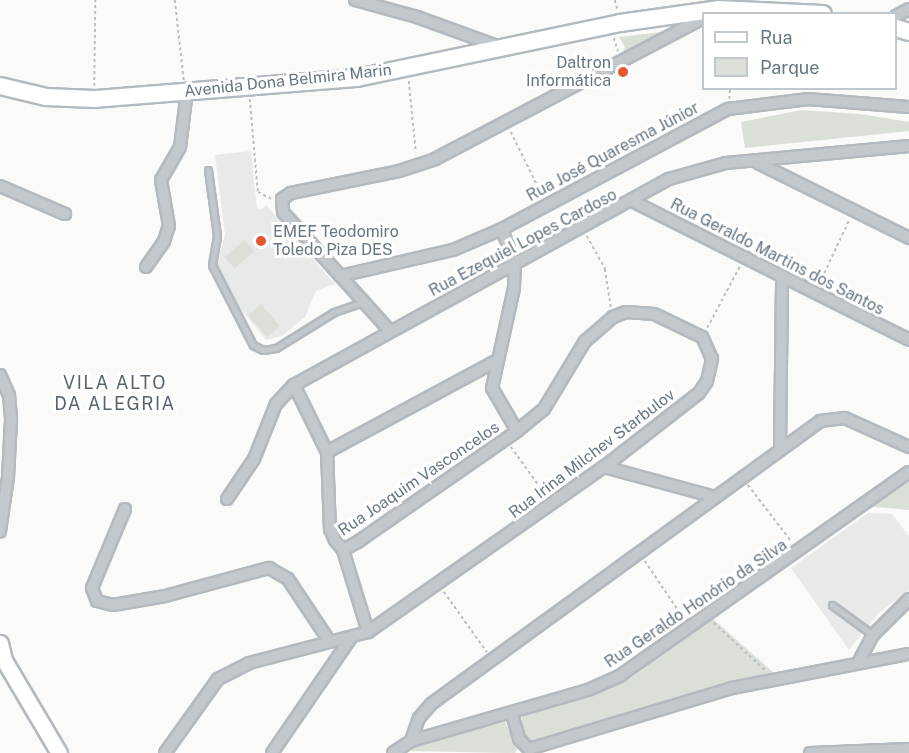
<!DOCTYPE html>
<meta charset="utf-8">
<style>
body{margin:0}
#map{position:relative;width:909px;height:753px;overflow:hidden;background:#fafaf8;font-family:"Public Sans",sans-serif}
div>[style]{position:absolute}
[style*='--x']{left:calc(var(--x)*1px);top:calc(var(--y)*1px);width:calc(var(--w)*1px);rotate:calc(var(--a)*1deg)}
.built>*{inset:0;background:#e8e9e9}
.green>*{inset:0;background:#dadfd7;transform-origin:0 0}
.path>*{height:1.5px;margin-top:-0.75px;transform-origin:0;background:repeating-linear-gradient(90deg,#bbbfc2 0 3px,transparent 0 6px)}
.roads{filter:drop-shadow(2px 0 #b3babf) drop-shadow(-2px 0 #b3babf) drop-shadow(0 2px #b3babf) drop-shadow(0 -2px #b3babf)}
.lane>*{height:5px;margin:-2.5px;padding:0 2.5px;transform-origin:2.5px;border-radius:2.5px;background:#c3c8cc}
.street>*{height:10px;margin:-5px;padding:0 5px;transform-origin:5px;border-radius:5px;background:#c3c8cc}
.secondary>*{height:15px;margin:-7.5px;padding:0 7.5px;transform-origin:7.5px;border-radius:7.5px;background:#fff}
.primary>*{height:16px;margin:-8px;padding:0 8px;transform-origin:8px;border-radius:8px;background:#fff}
.dots>*{width:16px;height:16px;translate:-50% -50%;box-sizing:border-box;border:3px solid #fff;border-radius:50%}
span{translate:-50% -50%;white-space:nowrap;text-align:center;line-height:1.15;-webkit-text-stroke:6px #fff;paint-order:stroke}
.poi-label{font-size:16px;color:#657683}
.right{translate:-100% -50%;text-align:right}
.left{translate:0 -50%;text-align:left}
.street-label{font-size:16px;color:#657683}
.neighbourhood-label{font-size:18px;color:#57646e;letter-spacing:1.5px}
.legend{position:absolute;left:702px;top:12px;width:195px;height:78px;box-sizing:border-box;background:#fff;border:2px solid #c1c8cd;margin:0;padding:8px 10px;list-style:none;font-size:18px;color:#657683}
.legend li{display:flex;align-items:center;gap:12px;height:30px}
.legend b{width:30px;border:2px solid #c1c8cd}
</style>
<div id="map">
<div class="built">
<div style="clip-path:polygon(251px 151px,257px 208px,261px 210px,266px 205px,335px 284px,316px 291px,305px 317px,282px 336px,266px 340px,240px 308px,217px 264px,225px 235px,215px 155px)"></div>
<div style="clip-path:polygon(868px 513px,892px 514px,909px 536px,909px 590px,879px 613px,849px 650px,791px 568px)"></div>
</div>
<div class="green">
<div style="clip-path:polygon(661px 32px,662px 35px,622px 54px,625px 47px,619px 37px)"></div>
<div style="clip-path:polygon(802px 110px,860px 114px,909px 122px,909px 131px,745px 148px,741px 122px)"></div>
<div style="left:244px;top:240px;width:15px;height:26px;rotate:48deg"></div>
<div style="left:261px;top:304px;width:29px;height:17px;rotate:49deg"></div>
<div style="clip-path:polygon(909px 480px,909px 510px,865px 506px)"></div>
<div style="clip-path:polygon(713px 619px,776px 675px,531px 745px,523px 737px,522px 717px,631px 678px)"></div>
<div style="clip-path:polygon(505px 722px,517px 749px,515px 753px,410px 751px,417px 745px)"></div>
</div>
<div class="path">
<div style="--x:175;--y:0;--w:81;--a:83.6"></div>
<div style="--x:615;--y:0;--w:11;--a:75"></div>
<div style="--x:614;--y:38;--w:14;--a:73"></div>
<div style="--x:409;--y:81;--w:72;--a:84.4"></div>
<div style="--x:94;--y:86;--w:86;--a:-89.3"></div>
<div style="--x:250;--y:99;--w:93;--a:85.1"></div>
<div style="--x:258;--y:192;--w:16;--a:27"></div>
<div style="--x:729;--y:99;--w:11;--a:-85"></div>
<div style="--x:511;--y:132;--w:70;--a:63.8"></div>
<div style="--x:587;--y:236;--w:38;--a:61"></div>
<div style="--x:605;--y:269;--w:39;--a:81"></div>
<div style="--x:819;--y:284;--w:71;--a:-64.9"></div>
<div style="--x:707;--y:328;--w:70;--a:-62"></div>
<div style="--x:511;--y:447;--w:58;--a:54.1"></div>
<div style="--x:748;--y:485;--w:71;--a:52.5"></div>
<div style="--x:645;--y:561;--w:70;--a:56.1"></div>
<div style="--x:444;--y:592;--w:74;--a:54.4"></div>
<div style="--x:714;--y:623;--w:71;--a:42.7"></div>
</div>
<div class="roads">
<div class="lane">
<div style="--x:208;--y:170;--w:67;--a:82.2"></div>
<div style="--x:217;--y:236;--w:29;--a:100"></div>
<div style="--x:212;--y:265;--w:90;--a:62.9"></div>
<div style="--x:253;--y:345;--w:11;--a:27"></div>
<div style="--x:263;--y:350;--w:13;--a:-9"></div>
<div style="--x:276;--y:348;--w:68;--a:-31.8"></div>
<div style="--x:334;--y:312;--w:31;--a:-19"></div>
<div style="--x:832;--y:605;--w:51;--a:36.2"></div>
</div>
<div class="street">
<div style="--x:355;--y:0;--w:64;--a:15.3"></div>
<div style="--x:417;--y:17;--w:88;--a:19.9"></div>
<div style="--x:896;--y:16;--w:15;--a:-28"></div>
<div style="--x:758;--y:163;--w:169;--a:26.4"></div>
<div style="--x:0;--y:186;--w:71;--a:23.3"></div>
<div style="--x:632;--y:201;--w:310;--a:26.6"></div>
<div style="--x:146;--y:267;--w:32;--a:-55"></div>
<div style="--x:164;--y:241;--w:16;--a:-72"></div>
<div style="--x:169;--y:226;--w:47;--a:-99.9"></div>
<div style="--x:161;--y:180;--w:38;--a:-60"></div>
<div style="--x:180;--y:147;--w:56;--a:-82.9"></div>
<div style="--x:340;--y:276;--w:116;--a:-13"></div>
<div style="--x:453;--y:250;--w:53;--a:-23.2"></div>
<div style="--x:502;--y:229;--w:256;--a:-28"></div>
<div style="--x:728;--y:109;--w:81;--a:-7.1"></div>
<div style="--x:808;--y:99;--w:101;--a:4.5"></div>
<div style="--x:390;--y:331;--w:160;--a:-132"></div>
<div style="--x:283;--y:212;--w:13;--a:-94"></div>
<div style="--x:282;--y:199;--w:11;--a:-34"></div>
<div style="--x:291;--y:193;--w:110;--a:-11.5"></div>
<div style="--x:399;--y:171;--w:38;--a:-18"></div>
<div style="--x:435;--y:159;--w:304;--a:-27.7"></div>
<div style="--x:496;--y:361;--w:192;--a:151.7"></div>
<div style="--x:327;--y:452;--w:77;--a:87.8"></div>
<div style="--x:330;--y:529;--w:12;--a:66"></div>
<div style="--x:335;--y:540;--w:13;--a:51"></div>
<div style="--x:343;--y:550;--w:18;--a:-29"></div>
<div style="--x:359;--y:541;--w:193;--a:-34.8"></div>
<div style="--x:0;--y:375;--w:22;--a:66"></div>
<div style="--x:9;--y:395;--w:25;--a:85"></div>
<div style="--x:11;--y:420;--w:57;--a:93"></div>
<div style="--x:8;--y:477;--w:55;--a:98.4"></div>
<div style="--x:294;--y:385;--w:75;--a:63.8"></div>
<div style="--x:780;--y:448;--w:172;--a:-89.3"></div>
<div style="--x:604;--y:467;--w:115;--a:15.1"></div>
<div style="--x:227;--y:499;--w:48;--a:-56"></div>
<div style="--x:254;--y:459;--w:59;--a:-68.2"></div>
<div style="--x:276;--y:404;--w:26;--a:-47"></div>
<div style="--x:294;--y:385;--w:428;--a:-28.8"></div>
<div style="--x:669;--y:179;--w:59;--a:-15.7"></div>
<div style="--x:726;--y:163;--w:184;--a:-5.3"></div>
<div style="--x:125;--y:509;--w:86;--a:112.7"></div>
<div style="--x:92;--y:588;--w:14;--a:69"></div>
<div style="--x:97;--y:601;--w:16;--a:14"></div>
<div style="--x:113;--y:605;--w:53;--a:-9.8"></div>
<div style="--x:165;--y:596;--w:108;--a:-15.1"></div>
<div style="--x:269;--y:568;--w:22;--a:30"></div>
<div style="--x:288;--y:579;--w:72;--a:56.3"></div>
<div style="--x:343;--y:550;--w:86;--a:73"></div>
<div style="--x:858;--y:663;--w:32;--a:-62"></div>
<div style="--x:873;--y:635;--w:51;--a:-45"></div>
<div style="--x:512;--y:714;--w:26;--a:74"></div>
<div style="--x:519;--y:739;--w:14;--a:45"></div>
<div style="--x:529;--y:749;--w:212;--a:-16.7"></div>
<div style="--x:732;--y:688;--w:180;--a:-10.9"></div>
<div style="--x:411;--y:741;--w:184;--a:-16.1"></div>
<div style="--x:588;--y:690;--w:36;--a:-24"></div>
<div style="--x:621;--y:675;--w:352;--a:-35.2"></div>
<div style="--x:165;--y:753;--w:91;--a:-54.4"></div>
<div style="--x:218;--y:679;--w:35;--a:-27"></div>
<div style="--x:249;--y:663;--w:123;--a:-14.6"></div>
<div style="--x:368;--y:632;--w:288;--a:-35"></div>
<div style="--x:604;--y:467;--w:120;--a:-37.9"></div>
<div style="--x:699;--y:393;--w:14;--a:-56"></div>
<div style="--x:707;--y:381;--w:23;--a:-77"></div>
<div style="--x:712;--y:359;--w:24;--a:-114"></div>
<div style="--x:702;--y:337;--w:53;--a:-154.4"></div>
<div style="--x:654;--y:314;--w:28;--a:-176"></div>
<div style="--x:626;--y:312;--w:14;--a:159"></div>
<div style="--x:613;--y:317;--w:37;--a:139"></div>
<div style="--x:585;--y:341;--w:79;--a:121.1"></div>
<div style="--x:544;--y:409;--w:35;--a:141"></div>
<div style="--x:517;--y:431;--w:50;--a:-120.2"></div>
<div style="--x:492;--y:388;--w:102;--a:-77.6"></div>
<div style="--x:514;--y:288;--w:23;--a:-88"></div>
<div style="--x:515;--y:265;--w:38;--a:-110"></div>
<div style="--x:272;--y:753;--w:138;--a:-55.6"></div>
<div style="--x:393;--y:753;--w:22;--a:-34"></div>
<div style="--x:411;--y:741;--w:24;--a:-71"></div>
<div style="--x:419;--y:718;--w:18;--a:-49"></div>
<div style="--x:431;--y:704;--w:481;--a:-36"></div>
<div style="--x:820;--y:421;--w:25;--a:-7"></div>
<div style="--x:845;--y:418;--w:70;--a:24.4"></div>
<div style="--x:810;--y:753;--w:99;--a:-2.3"></div>
</div>
<div class="secondary">
<div style="--x:0;--y:643;--w:17;--a:77"></div>
<div style="--x:4;--y:660;--w:108;--a:59.4"></div>
</div>
<div class="primary">
<div style="--x:896;--y:28;--w:14;--a:17"></div>
<div style="--x:0;--y:86;--w:47;--a:13.4"></div>
<div style="--x:46;--y:97;--w:49;--a:2.3"></div>
<div style="--x:95;--y:99;--w:263;--a:-4.6"></div>
<div style="--x:357;--y:78;--w:269;--a:-11.8"></div>
<div style="--x:620;--y:23;--w:99;--a:-8.1"></div>
<div style="--x:718;--y:9;--w:105;--a:2.7"></div>
</div>
</div>
<div class="dots">
<div style="left:623px;top:72px;background:#e4572e"></div>
<div style="left:261px;top:241px;background:#e4572e"></div>
</div>
<div class="poi-label">
<span class="right" style="left:611px;top:72px">Daltron<br>Informática</span>
<span class="left" style="left:273px;top:241px">EMEF Teodomiro<br>Toledo Piza DES</span>
</div>
<div class="street-label">
<span style="left:288px;top:81px;rotate:-6deg">Avenida Dona Belmira Marin</span>
<span style="left:613px;top:152px;rotate:-28deg">Rua José Quaresma Júnior</span>
<span style="left:523px;top:243px;rotate:-28deg">Rua Ezequiel Lopes Cardoso</span>
<span style="left:777px;top:257px;rotate:27deg">Rua Geraldo Martins dos Santos</span>
<span style="left:592px;top:454px;rotate:-37deg">Rua Irina Milchev Starbulov</span>
<span style="left:419px;top:479px;rotate:-34deg">Rua Joaquim Vasconcelos</span>
<span style="left:696px;top:604px;rotate:-34deg">Rua Geraldo Honório da Silva</span>
</div>
<div class="neighbourhood-label">
<span style="left:115px;top:394px">VILA ALTO<br>DA ALEGRIA</span>
</div>
<ul class="legend">
<li><b style="height:8px;background:#fff"></b>Rua</li>
<li><b style="height:16px;background:#dadfd7"></b>Parque</li>
</ul>
</div>
